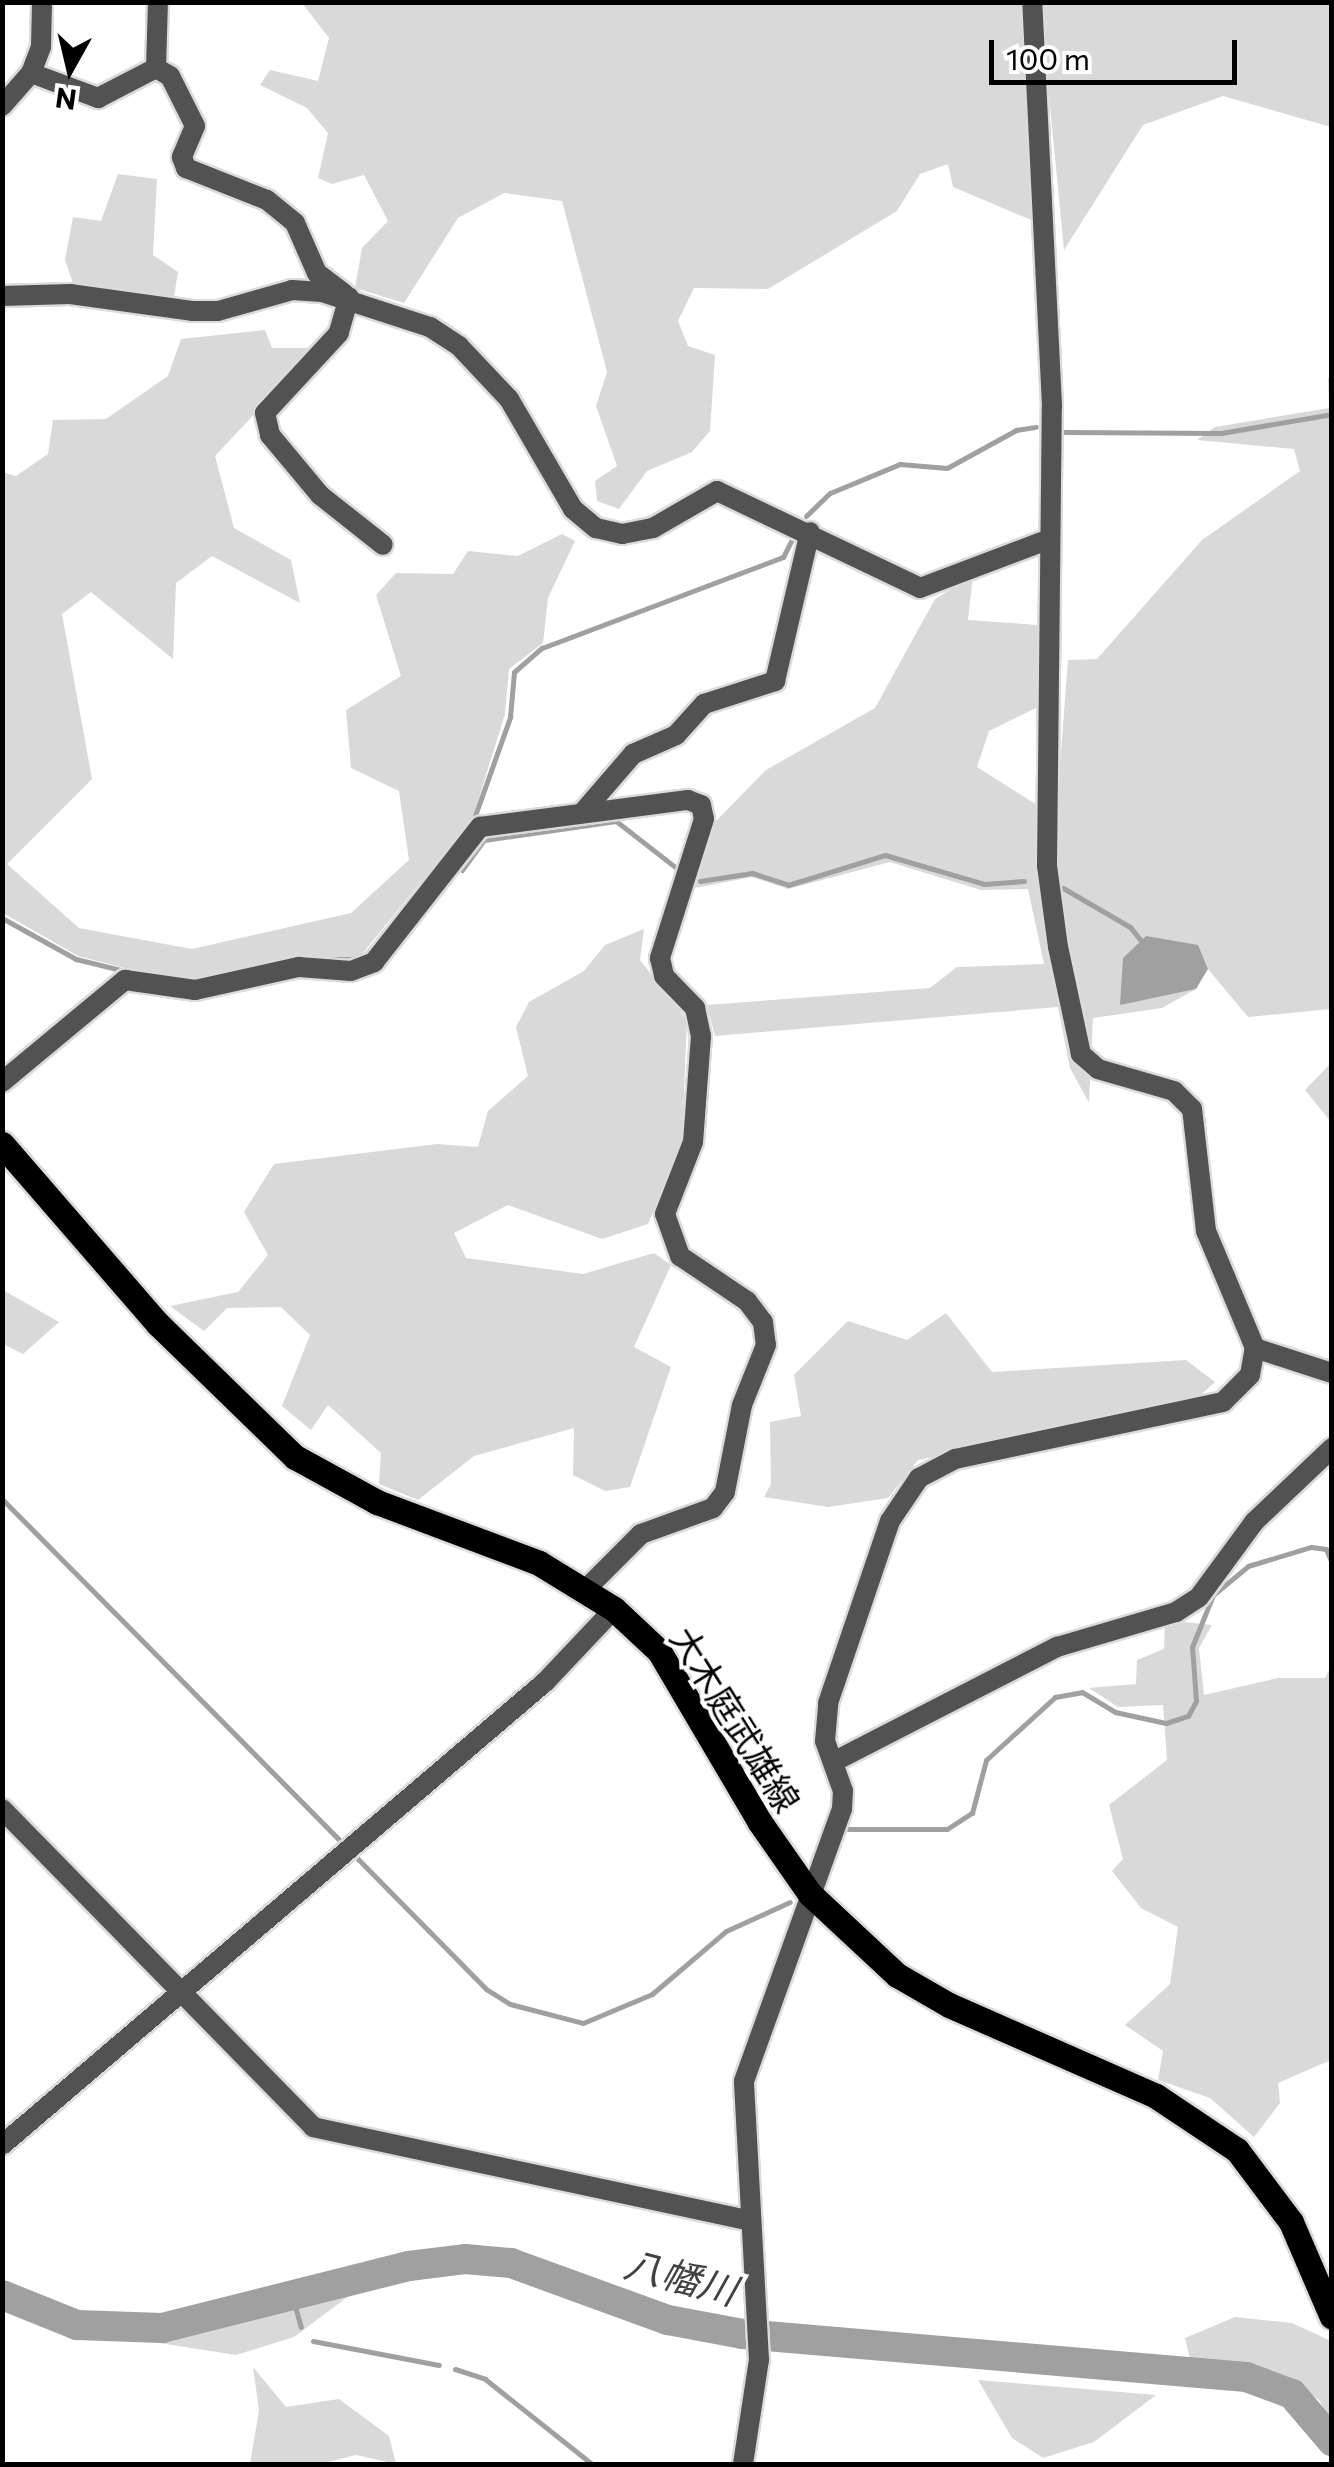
<!DOCTYPE html>
<meta charset="utf-8">
<style>
body{margin:0}
#map{position:relative;width:1334px;height:2467px;overflow:hidden;background:#fff;font-family:Commissioner,"Noto Sans JP",sans-serif}
div>[style]{position:absolute}
[style*='--x']{left:calc(var(--x)*1px);top:calc(var(--y)*1px);width:calc(var(--w)*1px);rotate:calc(var(--a)*1deg)}
.green>*{inset:0;background:#d9d9d9}
.water>*{inset:0;background:#a0a0a0}
.stream>*{height:5px;margin:-2.5px;padding:0 2.5px;transform-origin:2.5px;border-radius:2.5px;background:#a0a0a0}
.river>*{height:30px;margin:-15px;padding:0 15px;transform-origin:15px;border-radius:15px;background:#a0a0a0}
.roads{filter:drop-shadow(2px 0 #dbdbdb) drop-shadow(-2px 0 #dbdbdb) drop-shadow(0 2px #dbdbdb) drop-shadow(0 -2px #dbdbdb)}
.minor>*{height:20px;margin:-10px;padding:0 10px;transform-origin:10px;border-radius:10px;background:#525252}
.major>*{height:25px;margin:-12.5px;padding:0 12.5px;transform-origin:12.5px;border-radius:12.5px;background:#000}
span{translate:-50% -50%;white-space:nowrap;text-align:center;line-height:1.15;-webkit-text-stroke:8px #fff;paint-order:stroke}
.street-label{font-size:35px;color:#000}
.water-label{font-size:38px;color:#414141;font-style:italic}
.frame{position:absolute;inset:0;border:5px solid #000;pointer-events:none}
.north{position:absolute;left:20px;top:20px;width:100px;height:100px;-webkit-text-stroke:8px #fff;paint-order:stroke;rotate:188deg;font-size:28px;font-weight:700;line-height:40px;text-align:center;color:#000}
.north::after{content:'';display:block;margin:auto;width:35px;height:45px;background:#000;clip-path:polygon(50% 0,100% 100%,50% 72%,0 100%)}
.scale{position:absolute;left:989px;top:40px;width:248px;height:45px;box-sizing:border-box;border:5px solid #000;border-top:0;padding-left:12px;font-size:30px;line-height:35px;white-space:nowrap;color:#000;-webkit-text-stroke:8px #fff;paint-order:stroke}
</style>
<div id="map">
<div class="green">
<div style="clip-path:polygon(302px 3px,1020px 3px,1036px 222px,953px 187px,948px 164px,920px 174px,897px 211px,768px 289px,694px 288px,678px 321px,688px 346px,715px 355px,710px 431px,692px 452px,647px 471px,619px 509px,597px 501px,595px 481px,617px 466px,596px 406px,607px 372px,562px 201px,504px 193px,458px 218px,404px 303px,355px 288px,362px 248px,388px 221px,364px 175px,332px 184px,318px 178px,328px 133px,307px 108px,260px 85px,270px 70px,318px 81px,329px 38px)"></div>
<div style="clip-path:polygon(1040px 3px,1331px 3px,1331px 127px,1223px 96px,1143px 125px,1064px 250px)"></div>
<div style="clip-path:polygon(118px 174px,157px 179px,153px 255px,178px 272px,173px 303px,76px 292px,65px 260px,73px 217px,101px 221px)"></div>
<div style="clip-path:polygon(265px 330px,272px 348px,316px 348px,215px 456px,234px 528px,291px 560px,300px 603px,212px 556px,176px 583px,173px 659px,91px 592px,62px 614px,92px 779px,7px 864px,79px 928px,192px 949px,351px 913px,409px 860px,399px 791px,351px 768px,346px 710px,401px 676px,376px 595px,396px 573px,453px 574px,468px 551px,518px 556px,562px 534px,575px 541px,548px 598px,543px 643px,509px 669px,505px 714px,473px 817px,359px 958px,296px 956px,199px 978px,159px 977px,78px 956px,3px 913px,2px 472px,16px 476px,48px 454px,53px 420px,106px 419px,168px 376px,181px 339px)"></div>
<div style="clip-path:polygon(1328px 378px,1331px 378px,1331px 1009px,1248px 1017px,1208px 969px,1198px 946px,1120px 1004px,1196px 989px,1162px 1008px,1093px 1018px,1089px 1103px,1070px 1068px,1058px 1007px,715px 1036px,707px 1005px,930px 988px,957px 967px,1044px 964px,1028px 889px,981px 890px,890px 862px,788px 889px,752px 877px,695px 888px,714px 823px,766px 770px,875px 708px,935px 599px,973px 576px,968px 620px,1038px 625px,1040px 706px,989px 731px,977px 767px,1056px 817px,1068px 660px,1097px 659px,1202px 540px,1300px 471px,1294px 449px,1197px 440px,1215px 427px,1329px 408px)"></div>
<div style="clip-path:polygon(644px 929px,640px 960px,687px 1020px,682px 1140px,648px 1224px,602px 1239px,508px 1205px,454px 1233px,466px 1258px,583px 1274px,654px 1253px,671px 1265px,634px 1347px,671px 1367px,630px 1487px,605px 1491px,573px 1475px,574px 1428px,474px 1456px,418px 1500px,379px 1484px,381px 1453px,328px 1405px,311px 1430px,282px 1406px,310px 1335px,281px 1307px,227px 1308px,204px 1331px,170px 1306px,238px 1292px,268px 1255px,244px 1212px,274px 1164px,437px 1144px,478px 1147px,488px 1111px,528px 1076px,516px 1027px,529px 1002px,584px 971px,605px 945px)"></div>
<div style="clip-path:polygon(1331px 1063px,1331px 1122px,1305px 1090px)"></div>
<div style="clip-path:polygon(3px 1290px,59px 1322px,23px 1354px,3px 1344px)"></div>
<div style="clip-path:polygon(946px 1313px,992px 1372px,1186px 1360px,1215px 1382px,1194px 1401px,918px 1460px,888px 1498px,828px 1507px,764px 1497px,771px 1484px,770px 1422px,801px 1416px,794px 1375px,848px 1321px,907px 1340px)"></div>
<div style="clip-path:polygon(1165px 1620px,1212px 1625px,1199px 1648px,1204px 1695px,1278px 1678px,1325px 1678px,1331px 1666px,1331px 2060px,1278px 2083px,1280px 2103px,1254px 2137px,1210px 2098px,1158px 2080px,1163px 2051px,1125px 2025px,1170px 1984px,1178px 1927px,1141px 1908px,1112px 1871px,1123px 1859px,1109px 1805px,1167px 1760px,1163px 1705px,1118px 1707px,1089px 1688px,1136px 1684px,1137px 1660px,1164px 1649px)"></div>
<div style="clip-path:polygon(350px 2295px,294px 2337px,236px 2355px,153px 2342px)"></div>
<div style="clip-path:polygon(1235px 2317px,1292px 2323px,1329px 2340px,1331px 2422px,1319px 2400px,1285px 2376px,1190px 2359px,1185px 2338px)"></div>
<div style="clip-path:polygon(253px 2367px,286px 2407px,339px 2399px,389px 2436px,396px 2464px,356px 2455px,320px 2464px,250px 2464px,259px 2410px)"></div>
<div style="clip-path:polygon(978px 2380px,1156px 2395px,1094px 2442px,1043px 2458px,1012px 2438px)"></div>
</div>
<div class="water">
<div style="clip-path:polygon(1146px 936px,1198px 945px,1208px 969px,1196px 989px,1120px 1005px,1123px 958px)"></div>
</div>
<div class="stream">
<div style="--x:1065;--y:432;--w:156;--a:0.4"></div>
<div style="--x:1221;--y:433;--w:113;--a:-9.7"></div>
<div style="--x:806;--y:516;--w:33;--a:-44"></div>
<div style="--x:830;--y:493;--w:76;--a:-22.5"></div>
<div style="--x:900;--y:464;--w:47;--a:4.9"></div>
<div style="--x:947;--y:468;--w:79;--a:-28.8"></div>
<div style="--x:1016;--y:430;--w:20;--a:-9"></div>
<div style="--x:472;--y:824;--w:114;--a:-70.4"></div>
<div style="--x:510;--y:717;--w:45;--a:-84.9"></div>
<div style="--x:514;--y:672;--w:37;--a:-41"></div>
<div style="--x:542;--y:648;--w:258;--a:-20.7"></div>
<div style="--x:783;--y:557;--w:18;--a:-63"></div>
<div style="--x:462;--y:870;--w:37;--a:-54"></div>
<div style="--x:484;--y:840;--w:133;--a:-8.2"></div>
<div style="--x:616;--y:821;--w:80;--a:37.9"></div>
<div style="--x:700;--y:881;--w:53;--a:-8.7"></div>
<div style="--x:752;--y:873;--w:38;--a:18"></div>
<div style="--x:788;--y:885;--w:102;--a:-17.2"></div>
<div style="--x:885;--y:855;--w:103;--a:16.3"></div>
<div style="--x:984;--y:884;--w:40;--a:-4.3"></div>
<div style="--x:1063;--y:888;--w:78;--a:30.2"></div>
<div style="--x:1130;--y:927;--w:21;--a:51"></div>
<div style="--x:2;--y:918;--w:85;--a:29"></div>
<div style="--x:76;--y:959;--w:55;--a:13.8"></div>
<div style="--x:321;--y:959;--w:41;--a:0"></div>
<div style="--x:362;--y:959;--w:62;--a:-50.2"></div>
<div style="--x:2;--y:1499;--w:488;--a:45.3"></div>
<div style="--x:848;--y:1829;--w:99;--a:0"></div>
<div style="--x:947;--y:1829;--w:30;--a:-33"></div>
<div style="--x:972;--y:1813;--w:55;--a:-75.2"></div>
<div style="--x:986;--y:1760;--w:93;--a:-42.4"></div>
<div style="--x:1055;--y:1697;--w:27;--a:-10"></div>
<div style="--x:1082;--y:1692;--w:39;--a:31"></div>
<div style="--x:1115;--y:1712;--w:52;--a:12.2"></div>
<div style="--x:1166;--y:1723;--w:23;--a:-18"></div>
<div style="--x:1188;--y:1716;--w:17;--a:-62"></div>
<div style="--x:1196;--y:1701;--w:54;--a:-94.2"></div>
<div style="--x:1192;--y:1647;--w:56;--a:-68"></div>
<div style="--x:1213;--y:1595;--w:45;--a:-39.6"></div>
<div style="--x:1248;--y:1566;--w:66;--a:-16.8"></div>
<div style="--x:1311;--y:1547;--w:15;--a:8"></div>
<div style="--x:1326;--y:1549;--w:15;--a:67"></div>
<div style="--x:353;--y:1854;--w:190;--a:45.4"></div>
<div style="--x:486;--y:1989;--w:28;--a:32"></div>
<div style="--x:510;--y:2004;--w:75;--a:14.6"></div>
<div style="--x:583;--y:2023;--w:75;--a:-22.8"></div>
<div style="--x:652;--y:1994;--w:97;--a:-40.4"></div>
<div style="--x:726;--y:1931;--w:70;--a:-24.4"></div>
<div style="--x:292;--y:2296;--w:32;--a:74"></div>
<div style="--x:313;--y:2341;--w:128;--a:10.8"></div>
<div style="--x:455;--y:2369;--w:32;--a:18"></div>
<div style="--x:485;--y:2379;--w:137;--a:38.5"></div>
</div>
<div class="river">
<div style="--x:2;--y:2295;--w:81;--a:21.8"></div>
<div style="--x:77;--y:2325;--w:85;--a:2"></div>
<div style="--x:162;--y:2328;--w:255;--a:-14.1"></div>
<div style="--x:409;--y:2266;--w:56;--a:-7.1"></div>
<div style="--x:465;--y:2259;--w:46;--a:5"></div>
<div style="--x:511;--y:2263;--w:167;--a:20"></div>
<div style="--x:668;--y:2320;--w:76;--a:10.6"></div>
<div style="--x:743;--y:2334;--w:505;--a:4.89"></div>
<div style="--x:1246;--y:2377;--w:49;--a:20.3"></div>
<div style="--x:1292;--y:2394;--w:62;--a:49.6"></div>
</div>
<div class="roads">
<div class="minor">
<div style="--x:156;--y:68;--w:16;--a:30"></div>
<div style="--x:170;--y:76;--w:56;--a:63.4"></div>
<div style="--x:195;--y:126;--w:34;--a:113"></div>
<div style="--x:182;--y:157;--w:12;--a:70"></div>
<div style="--x:186;--y:168;--w:87;--a:21.6"></div>
<div style="--x:267;--y:200;--w:36;--a:39"></div>
<div style="--x:295;--y:223;--w:55;--a:66.3"></div>
<div style="--x:317;--y:273;--w:34;--a:37"></div>
<div style="--x:156;--y:68;--w:66;--a:-88.3"></div>
<div style="--x:31;--y:73;--w:72;--a:20.5"></div>
<div style="--x:98;--y:98;--w:65;--a:-27.3"></div>
<div style="--x:2;--y:106;--w:44;--a:-48.7"></div>
<div style="--x:31;--y:73;--w:28;--a:-69"></div>
<div style="--x:41;--y:47;--w:45;--a:-88.7"></div>
<div style="--x:2;--y:296;--w:68;--a:-1.7"></div>
<div style="--x:70;--y:294;--w:123;--a:7.9"></div>
<div style="--x:192;--y:311;--w:26;--a:0"></div>
<div style="--x:218;--y:311;--w:77;--a:-15.8"></div>
<div style="--x:292;--y:290;--w:30;--a:4"></div>
<div style="--x:322;--y:292;--w:114;--a:18"></div>
<div style="--x:430;--y:327;--w:35;--a:33"></div>
<div style="--x:459;--y:346;--w:73;--a:46.7"></div>
<div style="--x:509;--y:399;--w:127;--a:59.8"></div>
<div style="--x:573;--y:509;--w:30;--a:40"></div>
<div style="--x:596;--y:528;--w:27;--a:13"></div>
<div style="--x:622;--y:534;--w:32;--a:-11"></div>
<div style="--x:653;--y:528;--w:74;--a:-30"></div>
<div style="--x:717;--y:491;--w:225;--a:25.5"></div>
<div style="--x:920;--y:588;--w:139;--a:-20.7"></div>
<div style="--x:349;--y:297;--w:37;--a:106"></div>
<div style="--x:339;--y:333;--w:109;--a:132.8"></div>
<div style="--x:265;--y:413;--w:23;--a:77"></div>
<div style="--x:270;--y:435;--w:78;--a:50.2"></div>
<div style="--x:320;--y:495;--w:80;--a:38.4"></div>
<div style="--x:583;--y:812;--w:77;--a:-49.2"></div>
<div style="--x:633;--y:754;--w:47;--a:-23.8"></div>
<div style="--x:676;--y:735;--w:42;--a:-47.9"></div>
<div style="--x:704;--y:704;--w:75;--a:-17.9"></div>
<div style="--x:775;--y:681;--w:153;--a:-76.8"></div>
<div style="--x:2;--y:1082;--w:160;--a:-39.7"></div>
<div style="--x:125;--y:980;--w:71;--a:8.1"></div>
<div style="--x:195;--y:990;--w:107;--a:-12.5"></div>
<div style="--x:299;--y:967;--w:52;--a:4.4"></div>
<div style="--x:351;--y:971;--w:25;--a:-21"></div>
<div style="--x:374;--y:962;--w:172;--a:-51.9"></div>
<div style="--x:480;--y:827;--w:210;--a:-7.4"></div>
<div style="--x:688;--y:800;--w:14;--a:21"></div>
<div style="--x:701;--y:805;--w:14;--a:78"></div>
<div style="--x:704;--y:819;--w:146;--a:107.6"></div>
<div style="--x:660;--y:958;--w:18;--a:77"></div>
<div style="--x:664;--y:976;--w:45;--a:45.9"></div>
<div style="--x:695;--y:1008;--w:29;--a:78"></div>
<div style="--x:701;--y:1036;--w:106;--a:94.3"></div>
<div style="--x:693;--y:1142;--w:77;--a:111.3"></div>
<div style="--x:665;--y:1214;--w:45;--a:70.3"></div>
<div style="--x:680;--y:1256;--w:81;--a:33.9"></div>
<div style="--x:747;--y:1301;--w:26;--a:53"></div>
<div style="--x:763;--y:1322;--w:23;--a:83"></div>
<div style="--x:766;--y:1345;--w:65;--a:111.8"></div>
<div style="--x:742;--y:1405;--w:89;--a:101.1"></div>
<div style="--x:725;--y:1492;--w:20;--a:127"></div>
<div style="--x:713;--y:1508;--w:77;--a:160.1"></div>
<div style="--x:641;--y:1534;--w:76;--a:135"></div>
<div style="--x:1255;--y:1348;--w:81;--a:18"></div>
<div style="--x:833;--y:1762;--w:252;--a:-27.2"></div>
<div style="--x:1057;--y:1647;--w:124;--a:-16.4"></div>
<div style="--x:1176;--y:1612;--w:27;--a:-33"></div>
<div style="--x:1199;--y:1597;--w:93;--a:-53.7"></div>
<div style="--x:1254;--y:1522;--w:108;--a:-43.5"></div>
<div style="--x:2;--y:1809;--w:445;--a:45.6"></div>
<div style="--x:313;--y:2127;--w:445;--a:12.1"></div>
<div style="--x:2;--y:2145;--w:714;--a:-40.45"></div>
<div style="--x:545;--y:1682;--w:100;--a:-46.6"></div>
<div style="--x:743;--y:2464;--w:105;--a:-81.3"></div>
<div style="--x:759;--y:2360;--w:279;--a:-93.1"></div>
<div style="--x:744;--y:2081;--w:289;--a:-70.2"></div>
<div style="--x:842;--y:1809;--w:18;--a:-87"></div>
<div style="--x:843;--y:1791;--w:53;--a:-109.8"></div>
<div style="--x:825;--y:1741;--w:38;--a:-85"></div>
<div style="--x:828;--y:1703;--w:192;--a:-71.2"></div>
<div style="--x:890;--y:1521;--w:52;--a:-56"></div>
<div style="--x:919;--y:1478;--w:41;--a:-27.8"></div>
<div style="--x:955;--y:1459;--w:274;--a:-12"></div>
<div style="--x:1223;--y:1402;--w:38;--a:-45"></div>
<div style="--x:1250;--y:1375;--w:27;--a:-80"></div>
<div style="--x:1255;--y:1348;--w:127;--a:-112.7"></div>
<div style="--x:1206;--y:1231;--w:123;--a:-96.5"></div>
<div style="--x:1192;--y:1109;--w:25;--a:-135"></div>
<div style="--x:1174;--y:1091;--w:79;--a:-163.9"></div>
<div style="--x:1098;--y:1069;--w:23;--a:-139"></div>
<div style="--x:1081;--y:1054;--w:109;--a:-102.1"></div>
<div style="--x:1058;--y:947;--w:82;--a:-97.7"></div>
<div style="--x:1047;--y:866;--w:460;--a:-89.4"></div>
<div style="--x:1052;--y:406;--w:404;--a:-92.8"></div>
</div>
<div class="major">
<div style="--x:2;--y:1144;--w:238;--a:49.1"></div>
<div style="--x:158;--y:1324;--w:191;--a:44.2"></div>
<div style="--x:295;--y:1457;--w:94;--a:28.8"></div>
<div style="--x:377;--y:1502;--w:173;--a:20.6"></div>
<div style="--x:539;--y:1563;--w:88;--a:31.5"></div>
<div style="--x:614;--y:1609;--w:62;--a:43"></div>
<div style="--x:659;--y:1651;--w:197;--a:59.5"></div>
<div style="--x:759;--y:1821;--w:89;--a:55.1"></div>
<div style="--x:810;--y:1894;--w:119;--a:43"></div>
<div style="--x:897;--y:1975;--w:60;--a:30"></div>
<div style="--x:949;--y:2005;--w:226;--a:23.7"></div>
<div style="--x:1156;--y:2096;--w:97;--a:33.7"></div>
<div style="--x:1237;--y:2150;--w:90;--a:53.1"></div>
<div style="--x:1291;--y:2222;--w:103;--a:66.7"></div>
</div>
</div>
<div class="street-label">
<span style="left:736px;top:1719px;rotate:58deg">大木庭武雄線</span>
</div>
<div class="water-label">
<span style="left:681px;top:2276px;rotate:15deg">八幡川</span>
</div>
<div class="frame"></div>
<div class="north">N</div>
<div class="scale">100 m</div>
</div>
